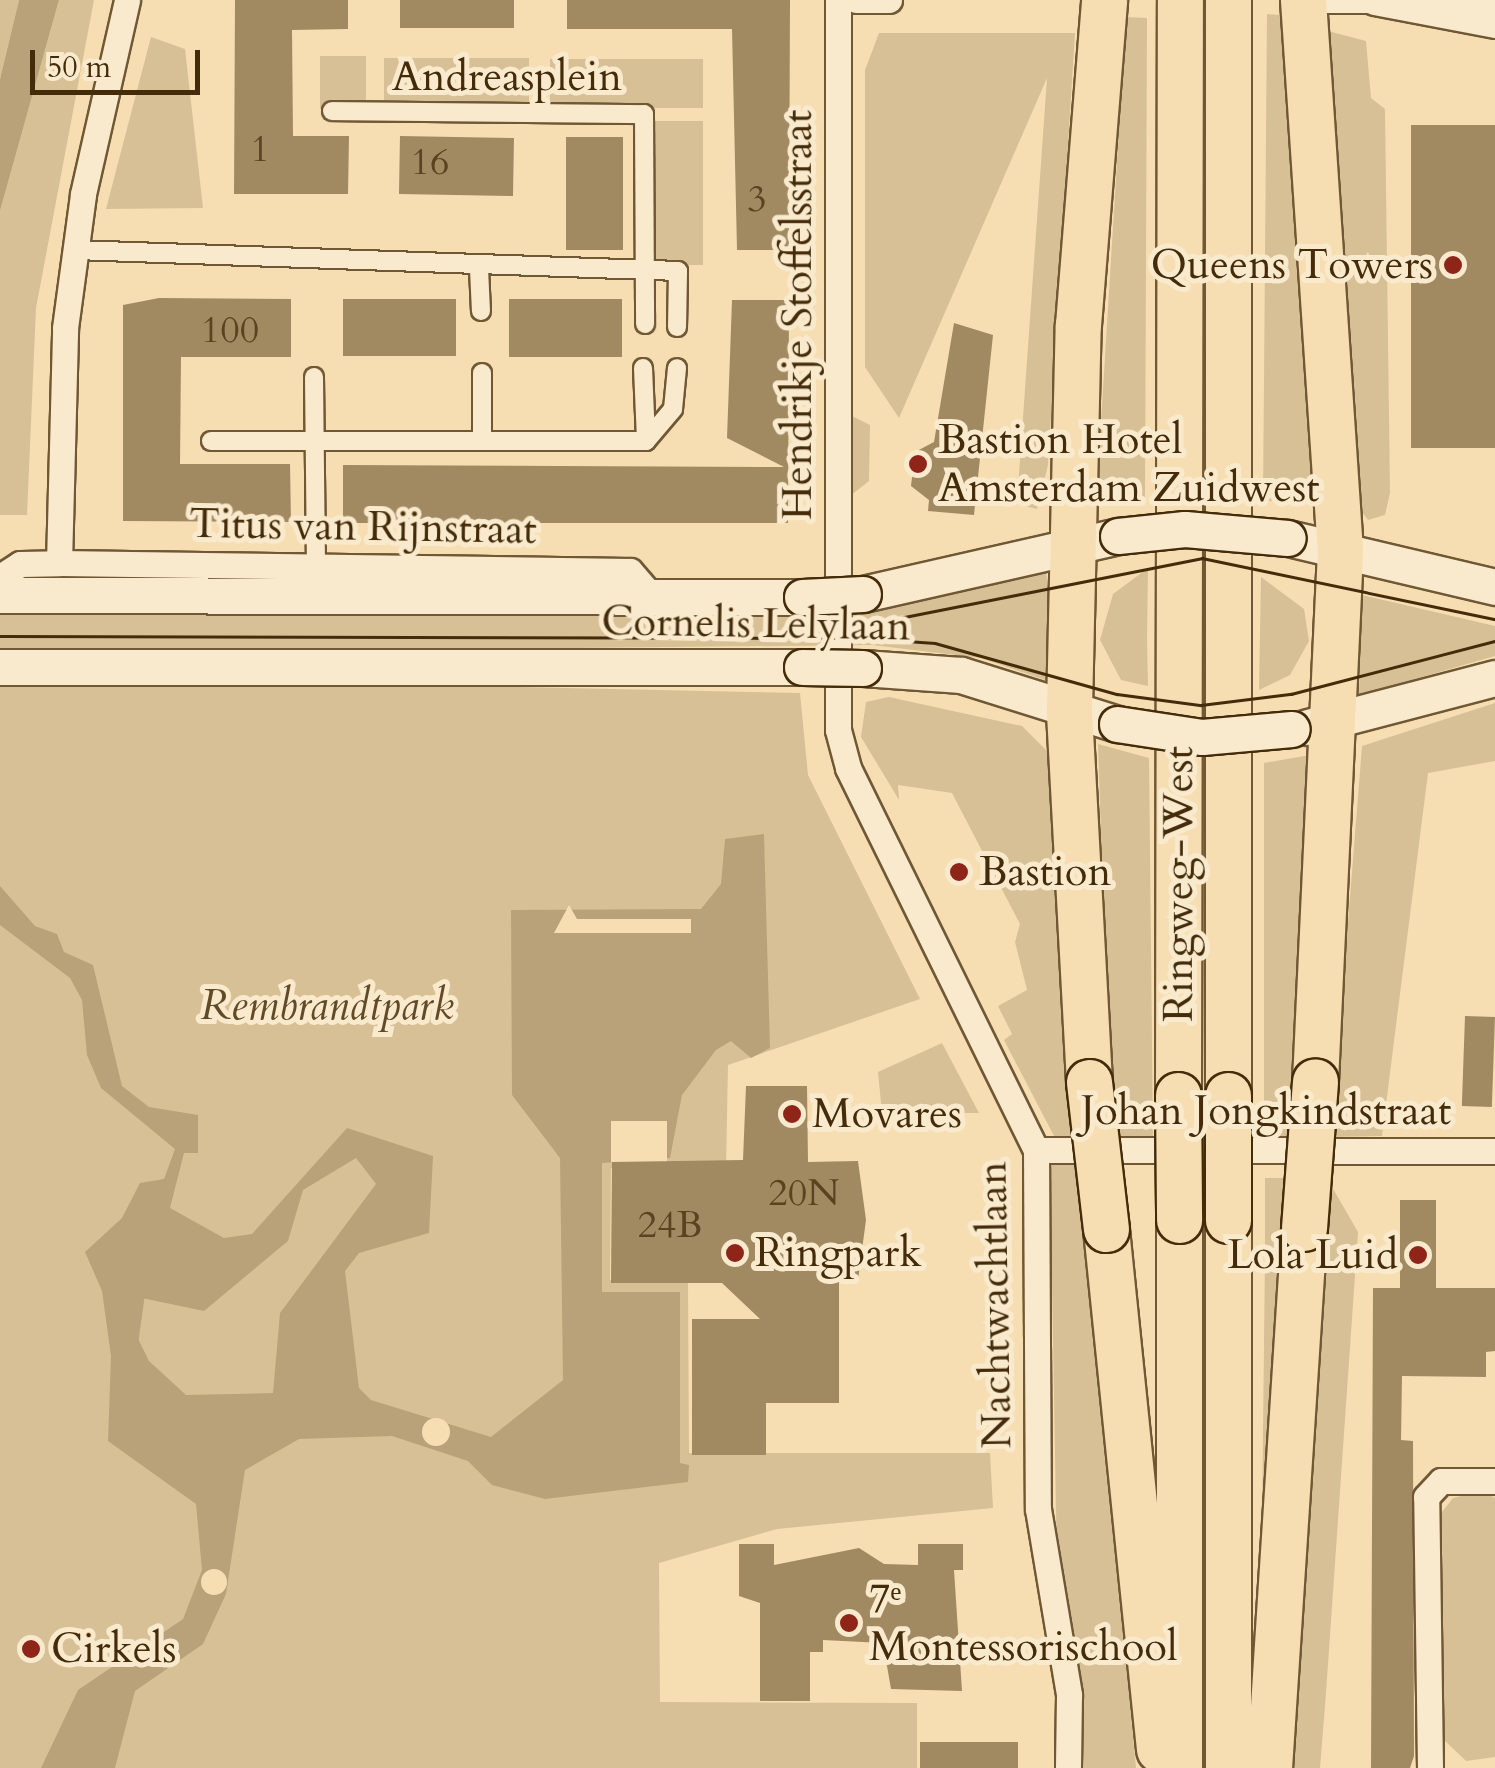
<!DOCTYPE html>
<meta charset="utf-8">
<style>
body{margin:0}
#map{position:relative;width:1495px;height:1768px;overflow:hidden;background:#f6deb2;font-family:Cardo,serif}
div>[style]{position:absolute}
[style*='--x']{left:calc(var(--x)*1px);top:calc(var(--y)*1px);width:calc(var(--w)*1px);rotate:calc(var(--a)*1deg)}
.green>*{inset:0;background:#d8c096;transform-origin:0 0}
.water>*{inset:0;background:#b9a179}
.pier>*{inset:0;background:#f6deb2;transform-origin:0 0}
.round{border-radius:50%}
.canal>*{height:25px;margin:-12.5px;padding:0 12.5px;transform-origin:12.5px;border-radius:12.5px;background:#b9a179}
.building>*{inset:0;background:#a18962;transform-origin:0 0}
.roads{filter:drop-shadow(2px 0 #705835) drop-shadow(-2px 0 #705835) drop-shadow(0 2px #705835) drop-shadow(0 -2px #705835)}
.pedestrian>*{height:18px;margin:-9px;padding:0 9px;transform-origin:9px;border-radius:9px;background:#f9eacd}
.minor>*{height:25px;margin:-12.5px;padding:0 12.5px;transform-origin:12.5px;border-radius:12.5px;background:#f9eacd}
.secondary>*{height:35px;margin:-17.5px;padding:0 17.5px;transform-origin:17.5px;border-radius:17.5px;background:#f9eacd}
.motorway>*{height:45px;margin:-22.5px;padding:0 22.5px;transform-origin:22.5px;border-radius:22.5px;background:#f6deb2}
.tram>*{height:2.5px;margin:-1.25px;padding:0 1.25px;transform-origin:1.25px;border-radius:1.25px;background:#442c0b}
.bridges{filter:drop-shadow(2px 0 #442c0b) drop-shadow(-2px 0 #442c0b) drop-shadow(0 2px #442c0b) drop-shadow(0 -2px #442c0b)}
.secondary-bridge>*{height:35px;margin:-17.5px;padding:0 17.5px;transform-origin:17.5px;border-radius:17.5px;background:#f9eacd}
.motorway-bridge>*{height:45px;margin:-22.5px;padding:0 22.5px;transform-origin:22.5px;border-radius:22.5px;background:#f6deb2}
.dots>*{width:28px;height:28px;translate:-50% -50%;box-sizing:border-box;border:5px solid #f9eacd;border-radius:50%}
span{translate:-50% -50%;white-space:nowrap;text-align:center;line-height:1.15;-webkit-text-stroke:10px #f9eacd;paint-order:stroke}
.number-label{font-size:38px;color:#5b4321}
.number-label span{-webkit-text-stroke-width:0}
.street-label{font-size:42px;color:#442c0b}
.poi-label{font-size:42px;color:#442c0b}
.right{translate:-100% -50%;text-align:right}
.left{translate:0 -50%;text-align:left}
.park-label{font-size:42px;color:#624a27;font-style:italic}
.scale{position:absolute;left:30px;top:50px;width:170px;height:45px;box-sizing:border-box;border:5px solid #442c0b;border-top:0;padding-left:12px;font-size:30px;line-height:35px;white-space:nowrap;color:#442c0b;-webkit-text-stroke:8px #f9eacd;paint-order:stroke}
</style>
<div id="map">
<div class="green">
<div style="clip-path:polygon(0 0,19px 0,0 79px)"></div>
<div style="clip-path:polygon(59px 0,94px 0,36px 308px,27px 515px,0 515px,0 211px)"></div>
<div style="clip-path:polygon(1267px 14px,1291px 16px,1320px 501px,1263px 501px)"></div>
<div style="clip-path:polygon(1126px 17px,1147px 18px,1145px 502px,1096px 502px)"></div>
<div style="clip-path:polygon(1324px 30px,1366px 41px,1371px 98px,1385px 109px,1390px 493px,1385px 515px,1368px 520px,1356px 504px)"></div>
<div style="clip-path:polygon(879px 33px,1075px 33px,1048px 465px,1037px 509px,1021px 505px,1018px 488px,1047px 78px,899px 418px,865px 367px,865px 70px)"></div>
<div style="clip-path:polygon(151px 37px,185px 49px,203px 208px,106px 209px)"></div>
<div style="left:320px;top:56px;width:46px;height:53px"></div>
<div style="left:384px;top:58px;width:145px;height:48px"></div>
<div style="left:550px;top:59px;width:153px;height:49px"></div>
<div style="left:652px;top:121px;width:51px;height:144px"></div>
<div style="clip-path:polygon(836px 408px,870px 425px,869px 481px,835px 508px)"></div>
<div style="clip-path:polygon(1046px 567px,1054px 683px,981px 658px,872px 645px,0 654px,0 610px,385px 613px)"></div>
<div style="clip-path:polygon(1148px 568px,1147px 639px,1148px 686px,1121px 680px,1100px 640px,1113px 594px)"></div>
<div style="clip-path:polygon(1261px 577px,1304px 609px,1309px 641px,1290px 675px,1259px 690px)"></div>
<div style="clip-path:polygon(1362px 595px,1495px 626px,1495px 656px,1359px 695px)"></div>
<div style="clip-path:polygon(0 676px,800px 693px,808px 775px,920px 999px,728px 1065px,726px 1168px,611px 1168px,610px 1280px,688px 1280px,689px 1453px,990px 1453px,993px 1508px,777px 1529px,659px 1563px,660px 1702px,917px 1703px,917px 1768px,0 1768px)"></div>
<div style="clip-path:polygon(889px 697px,1022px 726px,1055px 759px,1075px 1137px,1054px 1136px,1004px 1040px,1012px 1034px,998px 1006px,1027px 990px,1015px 942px,1020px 924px,952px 793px,898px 785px,899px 800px,861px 737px,866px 702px)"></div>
<div style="clip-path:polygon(1495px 703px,1495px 761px,1428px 773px,1382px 1136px,1331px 1137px,1362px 746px)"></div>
<div style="clip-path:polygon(1098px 744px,1149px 758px,1153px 1137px,1111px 1137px)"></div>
<div style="clip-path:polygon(1310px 755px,1290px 1138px,1264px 1137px,1264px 763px)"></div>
<div style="clip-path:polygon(942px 1043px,979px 1113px,882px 1113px,878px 1072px)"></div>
<div style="clip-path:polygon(1040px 1156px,1078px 1157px,1136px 1768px,1081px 1768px,1077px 1669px,1057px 1570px,1052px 1281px)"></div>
<div style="clip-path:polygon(1265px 1178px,1288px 1178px,1262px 1524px,1265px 1254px)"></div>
<div style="clip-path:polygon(1328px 1180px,1358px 1232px,1326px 1693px,1320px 1768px,1283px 1768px)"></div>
<div style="clip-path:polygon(1482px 1491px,1495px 1498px,1495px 1757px,1466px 1761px,1443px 1739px,1442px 1512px,1453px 1498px)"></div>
</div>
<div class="water">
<div style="clip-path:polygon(19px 0,59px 0,0 211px,0 79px)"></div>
<div style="clip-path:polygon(evenodd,764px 834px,770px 1048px,751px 1058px,731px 1041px,716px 1050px,682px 1095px,670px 1158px,602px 1163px,602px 1292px,680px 1292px,680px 1463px,689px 1465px,688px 1482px,545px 1499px,492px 1485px,468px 1461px,392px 1436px,299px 1439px,245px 1470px,226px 1594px,203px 1644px,135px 1691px,115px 1768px,41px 1768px,78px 1690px,183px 1619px,202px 1570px,196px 1504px,108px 1441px,111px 1356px,102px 1291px,85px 1252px,122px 1218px,140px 1183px,164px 1179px,175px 1149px,101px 1088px,87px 1055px,82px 1000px,70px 978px,0 925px,0 886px,35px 926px,57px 934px,64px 952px,93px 965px,122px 1086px,149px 1107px,198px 1115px,198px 1153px,184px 1153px,170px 1208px,224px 1238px,252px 1234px,347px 1128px,433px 1156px,429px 1233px,359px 1253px,345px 1271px,359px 1388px,371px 1400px,491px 1437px,563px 1380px,560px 1158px,512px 1095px,511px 910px,701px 909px,721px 884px,725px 839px,764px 834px,356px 1158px,376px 1184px,280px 1313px,273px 1393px,186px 1395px,149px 1361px,121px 1304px,137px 1297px,204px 1311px,288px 1241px,303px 1190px,356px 1158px)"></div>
</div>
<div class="pier">
<div style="clip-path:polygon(569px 905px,577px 919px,691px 919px,691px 933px,554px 933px)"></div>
<div style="left:611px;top:1121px;width:56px;height:41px"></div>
<div class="round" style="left:422px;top:1418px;width:28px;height:28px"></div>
<div class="round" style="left:201px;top:1569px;width:26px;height:26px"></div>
</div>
<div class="canal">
<div style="--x:123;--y:1357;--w:93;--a:-82"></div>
</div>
<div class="building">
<div style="clip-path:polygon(235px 0,348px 0,348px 29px,292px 30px,293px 136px,349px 136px,348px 194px,234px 194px)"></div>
<div style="left:400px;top:0;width:114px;height:28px"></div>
<div style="clip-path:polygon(567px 0,790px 0,789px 250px,737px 250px,732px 29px,567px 29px)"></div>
<div style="left:1495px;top:125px;width:323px;height:84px;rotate:90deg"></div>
<div style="left:400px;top:136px;width:114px;height:58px;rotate:1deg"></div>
<div style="left:566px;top:137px;width:57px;height:113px"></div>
<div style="clip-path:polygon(159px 298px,291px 299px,291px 357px,181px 357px,180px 464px,290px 464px,291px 522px,123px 521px,123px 305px)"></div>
<div style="left:343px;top:299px;width:113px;height:57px"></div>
<div style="left:509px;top:299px;width:113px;height:58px"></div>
<div style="clip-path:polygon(732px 300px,789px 300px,788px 523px,343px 523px,343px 465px,784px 467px,727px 438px)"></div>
<div style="clip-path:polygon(954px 323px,993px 335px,974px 515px,928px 511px,929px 500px,911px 486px,915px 452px,934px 442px)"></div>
<div style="left:1465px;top:1016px;width:30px;height:90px;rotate:2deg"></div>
<div style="clip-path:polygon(746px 1086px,807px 1086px,808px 1162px,858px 1161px,866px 1220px,858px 1280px,839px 1280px,839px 1403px,766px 1403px,766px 1455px,692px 1455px,692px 1319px,760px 1319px,722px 1283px,611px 1283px,612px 1162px,743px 1160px)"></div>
<div style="clip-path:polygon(1400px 1200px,1436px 1200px,1436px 1288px,1495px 1288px,1495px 1351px,1486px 1352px,1486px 1377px,1402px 1376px,1401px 1440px,1413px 1441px,1414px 1756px,1410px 1768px,1371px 1768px,1373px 1288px,1400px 1288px)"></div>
<div style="clip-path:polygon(739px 1544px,774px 1544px,774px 1565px,859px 1548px,884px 1564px,918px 1565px,918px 1544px,963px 1544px,963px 1570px,954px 1570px,962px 1691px,891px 1689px,883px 1643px,823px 1640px,823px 1652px,810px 1652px,810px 1701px,760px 1701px,760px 1603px,739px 1596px)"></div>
<div style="left:920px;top:1742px;width:98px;height:26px"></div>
</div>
<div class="roads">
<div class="pedestrian">
<div style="--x:332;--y:111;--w:312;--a:0.6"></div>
<div style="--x:644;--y:114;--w:210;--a:89.7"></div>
<div style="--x:75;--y:250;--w:603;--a:1.99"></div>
<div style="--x:678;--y:271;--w:56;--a:91"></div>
<div style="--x:479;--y:269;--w:42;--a:87.3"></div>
<div style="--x:643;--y:368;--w:73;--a:87.6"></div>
<div style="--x:314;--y:377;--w:188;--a:89.4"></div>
<div style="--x:482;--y:440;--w:67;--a:-90"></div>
<div style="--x:211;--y:441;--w:435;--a:0"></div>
<div style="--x:646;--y:441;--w:42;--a:-49.8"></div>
<div style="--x:673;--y:409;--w:41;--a:-84.4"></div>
</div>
<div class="minor">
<div style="--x:838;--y:0;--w:730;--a:90"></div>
<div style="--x:838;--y:730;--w:39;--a:75"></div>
<div style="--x:848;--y:768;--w:426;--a:63.8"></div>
<div style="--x:1036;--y:1150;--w:359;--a:89.7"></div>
<div style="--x:1038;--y:1509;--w:189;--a:80.5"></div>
<div style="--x:1069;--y:1695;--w:73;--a:90.8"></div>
<div style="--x:856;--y:0;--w:33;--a:0"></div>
<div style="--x:1322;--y:0;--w:60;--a:0"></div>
<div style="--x:1432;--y:0;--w:63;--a:4.5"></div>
<div style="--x:1374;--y:2;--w:123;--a:10.8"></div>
<div style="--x:59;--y:563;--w:235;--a:-88.5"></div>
<div style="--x:65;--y:328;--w:135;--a:-82.3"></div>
<div style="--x:83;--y:194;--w:199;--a:-77.2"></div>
<div style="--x:0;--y:577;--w:24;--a:-33"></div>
<div style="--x:20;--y:564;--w:39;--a:-1"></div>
<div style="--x:59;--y:563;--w:571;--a:0.8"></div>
<div style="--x:630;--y:571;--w:35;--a:49"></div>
<div style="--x:1036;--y:1150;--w:459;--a:0.1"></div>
<div style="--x:1430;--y:1768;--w:271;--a:-90.8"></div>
<div style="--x:1426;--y:1497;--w:22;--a:-47"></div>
<div style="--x:1441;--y:1481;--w:54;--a:0"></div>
</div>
<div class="secondary">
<div style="--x:1288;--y:538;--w:213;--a:13.3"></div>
<div style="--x:863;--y:594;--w:262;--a:-12.8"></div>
<div style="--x:0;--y:595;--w:802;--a:0.14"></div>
<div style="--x:0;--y:667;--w:802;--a:0"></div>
<div style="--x:863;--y:668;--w:98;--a:4.1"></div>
<div style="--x:961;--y:675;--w:164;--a:17.4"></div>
<div style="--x:1308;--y:727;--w:193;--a:-14.7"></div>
</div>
<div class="motorway">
<div style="--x:1303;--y:0;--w:552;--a:86.16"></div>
<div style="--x:1340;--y:551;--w:531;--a:92.7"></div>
<div style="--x:1089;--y:1082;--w:374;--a:-93.1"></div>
<div style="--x:1069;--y:709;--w:384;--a:-88.7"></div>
<div style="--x:1078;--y:325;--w:326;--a:-85.4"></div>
<div style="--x:1178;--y:1095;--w:1095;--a:-89.9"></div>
<div style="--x:1228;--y:1095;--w:1095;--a:-90"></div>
<div style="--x:1179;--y:1220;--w:548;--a:90"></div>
<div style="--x:1228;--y:1220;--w:548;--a:90"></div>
<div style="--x:1106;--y:1229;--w:523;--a:84.18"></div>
<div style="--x:1269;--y:1768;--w:541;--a:-86.29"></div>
</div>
</div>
<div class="tram">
<div style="--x:859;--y:626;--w:350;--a:-11.2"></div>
<div style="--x:1202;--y:558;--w:299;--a:11.8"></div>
<div style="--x:0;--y:636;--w:863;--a:0.13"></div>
<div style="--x:863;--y:638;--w:72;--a:4"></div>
<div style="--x:935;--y:643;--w:189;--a:15.7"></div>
<div style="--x:1117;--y:694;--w:85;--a:7.5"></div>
<div style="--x:1201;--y:705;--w:91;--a:-7"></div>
<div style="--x:1291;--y:694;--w:211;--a:-14.6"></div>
</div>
<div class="bridges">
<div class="secondary-bridge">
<div style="--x:1118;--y:536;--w:67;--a:-6"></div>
<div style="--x:1185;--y:529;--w:103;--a:5"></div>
<div style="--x:802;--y:597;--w:61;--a:-2.8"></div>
<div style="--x:802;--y:667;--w:61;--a:0.9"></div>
<div style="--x:1117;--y:724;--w:86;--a:8.7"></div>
<div style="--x:1202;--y:737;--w:90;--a:-5.1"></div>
</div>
<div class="motorway-bridge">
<div style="--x:1089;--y:1082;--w:148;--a:83.4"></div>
<div style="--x:1178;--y:1095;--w:125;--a:89.5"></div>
<div style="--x:1228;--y:1220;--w:125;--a:-90"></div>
<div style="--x:1304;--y:1228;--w:147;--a:-85.7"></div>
</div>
</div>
<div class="dots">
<div style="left:1453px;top:265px;background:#8f2418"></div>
<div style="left:918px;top:464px;background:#8f2418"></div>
<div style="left:959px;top:872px;background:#8f2418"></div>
<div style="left:792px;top:1114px;background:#8f2418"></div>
<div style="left:735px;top:1253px;background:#8f2418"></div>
<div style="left:1418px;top:1255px;background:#8f2418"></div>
<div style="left:849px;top:1623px;background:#8f2418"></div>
<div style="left:31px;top:1649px;background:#8f2418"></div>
</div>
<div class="number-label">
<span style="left:260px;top:150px">1</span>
<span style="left:430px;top:163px">16</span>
<span style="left:757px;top:200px">3</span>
<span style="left:230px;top:331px">100</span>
<span style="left:804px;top:1194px">20N</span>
<span style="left:670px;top:1226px">24B</span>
</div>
<div class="street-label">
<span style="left:507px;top:77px">Andreasplein</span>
<span style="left:798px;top:315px;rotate:-90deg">Hendrikje Stoffelsstraat</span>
<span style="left:363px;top:527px;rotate:1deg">Titus van Rijnstraat</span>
<span style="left:756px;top:624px;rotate:1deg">Cornelis Lelylaan</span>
<span style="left:1179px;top:884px;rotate:-90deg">Ringweg-West</span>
<span style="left:1266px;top:1111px">Johan Jongkindstraat</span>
<span style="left:995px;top:1305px;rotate:-91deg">Nachtwachtlaan</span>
</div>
<div class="poi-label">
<span class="right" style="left:1433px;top:265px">Queens Towers</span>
<span class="left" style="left:938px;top:464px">Bastion Hotel<br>Amsterdam Zuidwest</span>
<span class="left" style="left:979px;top:872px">Bastion</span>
<span class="left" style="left:812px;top:1114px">Movares</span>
<span class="left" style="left:755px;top:1253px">Ringpark</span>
<span class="right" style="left:1398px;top:1255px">Lola Luid</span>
<span class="left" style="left:869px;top:1623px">7ᵉ<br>Montessorischool</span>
<span class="left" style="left:51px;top:1649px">Cirkels</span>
</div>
<div class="park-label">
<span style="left:327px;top:1006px">Rembrandtpark</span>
</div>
<div class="scale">50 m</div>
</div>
